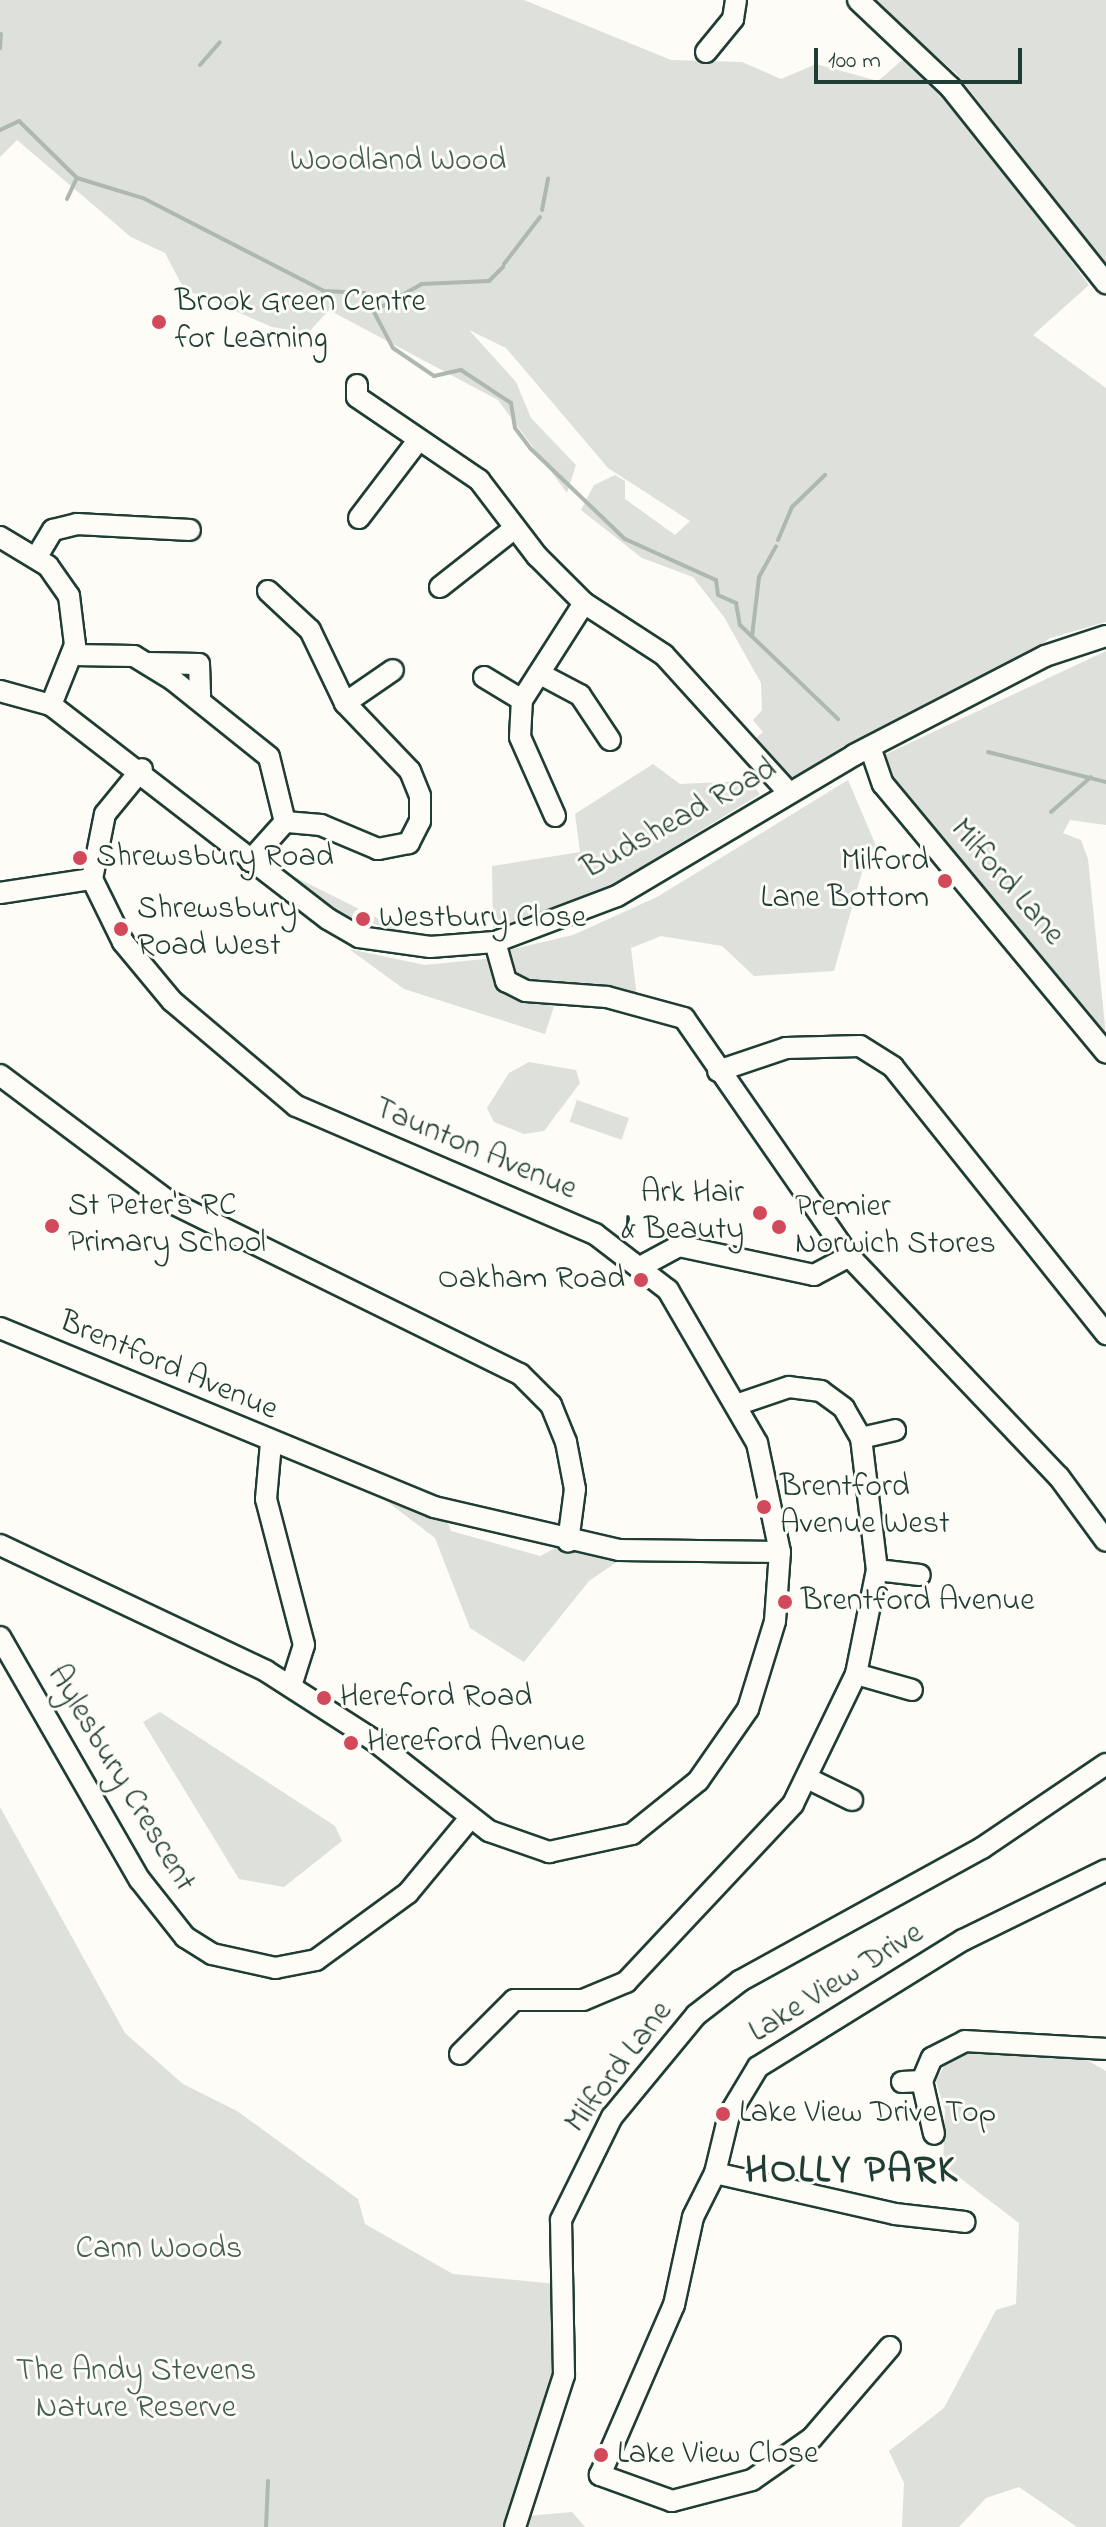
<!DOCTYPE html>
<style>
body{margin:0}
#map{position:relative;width:1106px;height:2527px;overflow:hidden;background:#fdfcf7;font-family:"Indie Flower",sans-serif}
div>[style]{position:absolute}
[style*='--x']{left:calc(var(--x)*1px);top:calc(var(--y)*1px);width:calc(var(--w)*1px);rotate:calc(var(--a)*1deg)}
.green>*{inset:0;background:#dde0db;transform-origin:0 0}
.stream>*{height:4px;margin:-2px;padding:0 2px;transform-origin:2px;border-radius:2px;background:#aeb8b1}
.roads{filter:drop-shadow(2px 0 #1f3d34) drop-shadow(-2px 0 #1f3d34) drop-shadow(0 2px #1f3d34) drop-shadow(0 -2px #1f3d34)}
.minor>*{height:20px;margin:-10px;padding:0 10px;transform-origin:10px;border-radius:10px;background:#fdfcf7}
.dots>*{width:22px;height:22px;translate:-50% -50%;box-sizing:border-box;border:4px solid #fdfcf7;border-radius:50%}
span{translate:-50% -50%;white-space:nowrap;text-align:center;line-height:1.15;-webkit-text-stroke:6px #fdfcf7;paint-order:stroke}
.park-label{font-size:32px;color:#455e55}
.poi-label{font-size:32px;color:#1f3d34}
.left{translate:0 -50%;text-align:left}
.right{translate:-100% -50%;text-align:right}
.street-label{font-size:32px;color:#1f3d34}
.district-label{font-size:40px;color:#1f3d34;font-weight:700;letter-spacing:2px}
.scale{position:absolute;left:814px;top:48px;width:208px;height:36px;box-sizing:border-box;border:4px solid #1f3d34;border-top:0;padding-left:10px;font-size:24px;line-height:28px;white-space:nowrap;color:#1f3d34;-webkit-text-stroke:6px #fdfcf7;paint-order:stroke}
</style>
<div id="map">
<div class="green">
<div style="clip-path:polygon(0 0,524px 0,671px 60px,742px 62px,781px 79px,816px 64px,878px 81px,906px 57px,975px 131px,1089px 285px,1033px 335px,1106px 388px,1106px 622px,1050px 638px,1018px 662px,795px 778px,779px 773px,751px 742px,763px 732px,753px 720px,762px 710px,761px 683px,724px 617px,693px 577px,642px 558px,581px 510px,594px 485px,615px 475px,625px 481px,625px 499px,675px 535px,690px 521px,608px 468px,506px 348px,469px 330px,516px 382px,531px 418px,576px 465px,567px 493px,498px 400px,329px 310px,308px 333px,272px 327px,184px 289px,165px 253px,131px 237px,17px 140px,0 157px)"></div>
<div style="clip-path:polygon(870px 0,1106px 0,1106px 265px,957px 74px)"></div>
<div style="clip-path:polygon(1106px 651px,1106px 825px,1070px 820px,1063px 833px,1081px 840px,1088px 859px,1106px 1036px,1094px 1034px,895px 791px,882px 756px)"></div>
<div style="clip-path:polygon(653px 764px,680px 784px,749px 781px,760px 794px,609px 887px,493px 928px,492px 866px,580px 852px,575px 814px)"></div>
<div style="clip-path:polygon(848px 780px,880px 855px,864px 865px,834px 971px,754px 976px,722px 946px,661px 936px,631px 948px,637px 998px,527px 987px,509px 978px,501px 952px,573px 935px,657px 897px)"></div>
<div style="clip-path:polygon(273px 866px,411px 935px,333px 912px)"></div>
<div style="clip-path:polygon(349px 949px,425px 965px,494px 958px,503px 983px,557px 997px,545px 1034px,404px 989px)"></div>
<div style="clip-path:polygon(529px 1062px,576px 1070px,580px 1083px,544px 1131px,524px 1134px,494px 1122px,487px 1108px,509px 1073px)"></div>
<div style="left:577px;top:1100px;width:55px;height:23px;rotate:19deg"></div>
<div style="clip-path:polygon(376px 1493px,445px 1515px,451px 1531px,540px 1556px,559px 1546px,624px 1557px,589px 1581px,524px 1662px,470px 1628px,435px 1538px)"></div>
<div style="clip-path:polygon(160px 1712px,335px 1826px,342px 1841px,284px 1887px,239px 1879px,143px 1722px)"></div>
<div style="clip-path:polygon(0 1807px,125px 2033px,183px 2084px,237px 2111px,358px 2199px,365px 2224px,453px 2274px,556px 2284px,561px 2375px,510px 2527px,0 2527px)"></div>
<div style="clip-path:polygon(978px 2049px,1085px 2059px,1106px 2071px,1106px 2527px,1077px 2527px,1019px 2487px,986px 2498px,959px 2527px,902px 2527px,904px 2483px,889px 2451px,944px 2408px,996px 2310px,1016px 2304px,1019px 2223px,943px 2165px,945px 2110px,936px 2081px,951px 2053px)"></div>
<div style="clip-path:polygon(572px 2512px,585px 2527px,525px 2527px,529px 2516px)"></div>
</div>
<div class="stream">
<div style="--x:0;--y:48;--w:14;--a:-86"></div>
<div style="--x:200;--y:65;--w:30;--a:-49"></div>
<div style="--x:0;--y:130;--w:21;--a:-25"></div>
<div style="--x:19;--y:121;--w:81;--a:44.5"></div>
<div style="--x:77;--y:178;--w:69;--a:16.9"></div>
<div style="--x:143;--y:198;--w:203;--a:27.2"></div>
<div style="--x:324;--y:291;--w:40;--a:2.9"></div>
<div style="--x:364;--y:293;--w:62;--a:62.2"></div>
<div style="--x:393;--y:348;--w:50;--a:34.3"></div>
<div style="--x:434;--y:376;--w:28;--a:-13"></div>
<div style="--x:461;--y:370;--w:60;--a:33.4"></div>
<div style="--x:511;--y:403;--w:25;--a:81"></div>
<div style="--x:515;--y:428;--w:26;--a:53"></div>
<div style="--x:531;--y:449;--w:130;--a:43.8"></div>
<div style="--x:625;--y:539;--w:100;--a:24.3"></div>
<div style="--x:716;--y:580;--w:15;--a:82"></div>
<div style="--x:718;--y:595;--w:20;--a:24"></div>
<div style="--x:736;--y:603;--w:22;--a:80"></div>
<div style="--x:740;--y:625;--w:136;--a:43.8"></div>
<div style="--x:67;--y:199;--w:23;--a:-65"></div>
<div style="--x:542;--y:210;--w:32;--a:-79"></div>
<div style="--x:504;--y:264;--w:59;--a:-52.5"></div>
<div style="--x:374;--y:311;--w:55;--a:-29.4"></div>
<div style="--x:422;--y:284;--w:67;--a:-2.6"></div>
<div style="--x:489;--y:281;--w:20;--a:-45"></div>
<div style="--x:778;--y:540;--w:36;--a:-67"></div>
<div style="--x:792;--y:507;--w:46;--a:-44.1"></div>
<div style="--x:752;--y:636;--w:59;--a:-83.2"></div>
<div style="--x:759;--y:577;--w:35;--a:-61"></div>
<div style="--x:988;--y:752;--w:122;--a:14.3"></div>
<div style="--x:1051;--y:812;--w:53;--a:-41.2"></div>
<div style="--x:266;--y:2527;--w:46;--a:-87.5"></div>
</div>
<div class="roads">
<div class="minor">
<div style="--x:858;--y:0;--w:127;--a:43.4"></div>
<div style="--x:950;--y:87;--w:251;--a:51.5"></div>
<div style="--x:706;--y:52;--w:43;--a:-50.7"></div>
<div style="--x:733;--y:19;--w:19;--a:-81"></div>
<div style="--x:357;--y:385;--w:12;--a:90"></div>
<div style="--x:357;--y:397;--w:148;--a:34.2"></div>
<div style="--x:479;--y:480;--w:96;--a:52.7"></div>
<div style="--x:537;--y:556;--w:66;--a:45"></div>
<div style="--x:584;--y:603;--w:95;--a:33"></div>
<div style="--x:664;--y:655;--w:186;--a:47.8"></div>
<div style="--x:359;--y:518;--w:96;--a:-52.7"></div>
<div style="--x:0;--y:537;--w:56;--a:31.1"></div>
<div style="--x:48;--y:566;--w:37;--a:55"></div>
<div style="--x:69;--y:596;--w:49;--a:83"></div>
<div style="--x:75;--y:645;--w:65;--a:111.8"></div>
<div style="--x:36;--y:558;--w:33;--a:-59"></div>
<div style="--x:53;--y:530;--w:25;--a:-14"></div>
<div style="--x:77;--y:524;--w:113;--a:3"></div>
<div style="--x:440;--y:587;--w:95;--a:-38.2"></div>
<div style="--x:268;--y:591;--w:57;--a:42.9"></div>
<div style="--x:310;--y:630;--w:81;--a:64.4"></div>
<div style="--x:345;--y:703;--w:94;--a:46.3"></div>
<div style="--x:410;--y:771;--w:27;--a:68"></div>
<div style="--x:420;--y:796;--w:25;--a:90"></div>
<div style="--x:420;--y:821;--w:25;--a:117"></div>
<div style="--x:409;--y:843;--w:32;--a:169"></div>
<div style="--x:378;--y:849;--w:62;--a:-157.2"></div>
<div style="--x:321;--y:825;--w:36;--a:-175"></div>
<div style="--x:73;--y:655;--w:61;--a:0.9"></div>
<div style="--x:134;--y:656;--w:46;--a:31.6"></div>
<div style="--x:173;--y:680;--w:123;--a:38.7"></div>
<div style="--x:269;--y:757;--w:67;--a:76.2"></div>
<div style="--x:148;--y:663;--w:51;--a:1.1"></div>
<div style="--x:199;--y:664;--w:37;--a:88"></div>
<div style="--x:542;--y:675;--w:43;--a:27.8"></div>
<div style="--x:580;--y:695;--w:54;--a:56.3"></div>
<div style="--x:484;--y:677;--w:44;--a:31.2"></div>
<div style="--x:0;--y:691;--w:53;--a:15.4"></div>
<div style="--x:51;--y:705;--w:350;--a:37.7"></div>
<div style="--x:328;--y:919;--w:36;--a:30"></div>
<div style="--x:359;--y:937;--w:72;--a:8"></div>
<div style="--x:430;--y:947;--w:65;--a:-4.4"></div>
<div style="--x:495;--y:942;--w:130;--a:-20.7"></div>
<div style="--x:617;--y:896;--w:276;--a:-30.7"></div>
<div style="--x:854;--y:755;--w:215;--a:-27.4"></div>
<div style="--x:1045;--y:656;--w:64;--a:-18.2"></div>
<div style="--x:345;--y:703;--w:58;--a:-34.5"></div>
<div style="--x:870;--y:747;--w:39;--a:71"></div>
<div style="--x:883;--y:784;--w:349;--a:50.3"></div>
<div style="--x:555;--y:816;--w:86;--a:-113.9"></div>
<div style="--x:520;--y:737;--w:37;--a:-87"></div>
<div style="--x:522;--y:700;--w:115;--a:-57.4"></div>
<div style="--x:250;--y:861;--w:52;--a:-48.1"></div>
<div style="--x:0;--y:893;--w:93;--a:-8.7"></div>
<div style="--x:495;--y:942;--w:41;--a:74.2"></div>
<div style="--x:506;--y:981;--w:22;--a:27"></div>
<div style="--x:526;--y:991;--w:81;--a:4.2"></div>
<div style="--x:607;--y:997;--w:80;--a:15.3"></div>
<div style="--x:684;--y:1018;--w:290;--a:55.3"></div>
<div style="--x:849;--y:1256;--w:305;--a:46.5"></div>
<div style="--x:1059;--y:1477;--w:79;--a:53.7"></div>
<div style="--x:718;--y:1071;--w:72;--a:-18.7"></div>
<div style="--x:786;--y:1048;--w:74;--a:-1.5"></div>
<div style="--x:860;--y:1046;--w:39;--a:32"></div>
<div style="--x:893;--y:1067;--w:342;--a:51.4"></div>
<div style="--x:0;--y:1075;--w:210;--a:36.9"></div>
<div style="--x:168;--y:1201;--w:392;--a:26.2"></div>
<div style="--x:520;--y:1374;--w:44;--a:45"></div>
<div style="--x:551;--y:1405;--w:40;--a:68"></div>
<div style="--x:566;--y:1442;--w:48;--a:79.2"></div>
<div style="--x:575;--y:1489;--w:53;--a:97.5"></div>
<div style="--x:642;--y:1266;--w:42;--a:-28.4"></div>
<div style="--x:679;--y:1246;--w:138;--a:12.1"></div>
<div style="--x:814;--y:1275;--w:40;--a:-28"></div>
<div style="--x:0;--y:1328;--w:469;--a:22.4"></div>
<div style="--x:434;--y:1507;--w:190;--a:13.1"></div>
<div style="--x:619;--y:1550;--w:161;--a:0.7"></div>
<div style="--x:861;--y:1438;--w:35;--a:-13"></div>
<div style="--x:271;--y:1443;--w:56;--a:95.1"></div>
<div style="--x:266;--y:1499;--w:151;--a:75.4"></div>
<div style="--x:304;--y:1645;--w:43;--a:107.6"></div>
<div style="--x:0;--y:1545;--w:294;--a:25.3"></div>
<div style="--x:266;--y:1671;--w:126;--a:32.7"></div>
<div style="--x:372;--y:1739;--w:149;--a:38.2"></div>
<div style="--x:489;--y:1831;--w:64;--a:19.3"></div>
<div style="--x:549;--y:1852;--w:85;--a:-12.2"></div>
<div style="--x:632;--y:1834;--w:85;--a:-38.8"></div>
<div style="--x:698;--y:1781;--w:88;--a:-55.2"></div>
<div style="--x:748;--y:1709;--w:92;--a:-72.9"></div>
<div style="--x:775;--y:1621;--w:69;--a:-85.9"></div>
<div style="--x:780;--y:1552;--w:111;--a:-101.9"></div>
<div style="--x:757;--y:1443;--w:177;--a:-120.2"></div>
<div style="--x:668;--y:1290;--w:92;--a:-142.5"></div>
<div style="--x:595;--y:1234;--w:325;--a:-156.8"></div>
<div style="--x:296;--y:1106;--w:162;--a:-139.7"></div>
<div style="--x:172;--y:1001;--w:77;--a:-129.7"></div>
<div style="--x:123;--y:942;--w:70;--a:-116.2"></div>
<div style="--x:92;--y:879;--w:66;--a:-78.7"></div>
<div style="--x:105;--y:814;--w:58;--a:-50.6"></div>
<div style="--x:877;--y:1570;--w:43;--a:6.6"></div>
<div style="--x:0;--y:1637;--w:280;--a:60.1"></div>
<div style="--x:140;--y:1880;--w:73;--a:51.7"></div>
<div style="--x:185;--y:1937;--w:32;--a:32"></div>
<div style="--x:212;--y:1954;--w:65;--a:12.5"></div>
<div style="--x:275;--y:1968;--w:42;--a:-11"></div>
<div style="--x:316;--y:1960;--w:114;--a:-36.1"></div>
<div style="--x:408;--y:1893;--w:97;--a:-50.4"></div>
<div style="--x:856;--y:1674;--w:58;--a:15.9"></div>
<div style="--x:809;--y:1779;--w:48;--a:26"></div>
<div style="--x:460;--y:2054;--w:76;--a:-45"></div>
<div style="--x:514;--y:2000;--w:69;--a:0"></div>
<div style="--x:583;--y:2000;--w:47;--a:-22.7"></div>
<div style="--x:626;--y:1982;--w:244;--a:-46.8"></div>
<div style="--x:793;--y:1804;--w:144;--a:-64.1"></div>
<div style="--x:856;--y:1674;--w:106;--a:-78.6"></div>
<div style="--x:877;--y:1570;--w:133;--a:-96.9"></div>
<div style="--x:861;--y:1438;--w:34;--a:-120"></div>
<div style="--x:844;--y:1408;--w:29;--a:-144"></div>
<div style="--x:821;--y:1391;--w:32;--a:-173"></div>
<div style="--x:789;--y:1387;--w:53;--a:161.2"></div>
<div style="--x:922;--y:2081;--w:54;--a:77.2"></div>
<div style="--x:902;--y:2082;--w:20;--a:-3"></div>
<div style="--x:922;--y:2081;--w:25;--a:-67"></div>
<div style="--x:932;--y:2058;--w:37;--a:-27"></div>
<div style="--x:965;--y:2041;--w:141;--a:3.2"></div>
<div style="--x:715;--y:2173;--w:185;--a:12.8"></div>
<div style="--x:895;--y:2214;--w:70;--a:6.5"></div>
<div style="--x:890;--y:2347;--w:120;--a:130.6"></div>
<div style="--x:812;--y:2438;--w:73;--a:145"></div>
<div style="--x:752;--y:2480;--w:83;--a:165.3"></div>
<div style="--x:672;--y:2501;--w:77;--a:-160.1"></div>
<div style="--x:600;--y:2475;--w:185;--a:-66.5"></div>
<div style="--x:674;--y:2305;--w:90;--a:-77.8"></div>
<div style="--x:693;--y:2217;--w:49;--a:-63.4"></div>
<div style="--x:715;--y:2173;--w:60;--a:-76.4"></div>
<div style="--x:729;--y:2115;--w:56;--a:-58.9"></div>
<div style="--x:758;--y:2067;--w:241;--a:-31.8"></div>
<div style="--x:963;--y:1940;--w:159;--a:-26.1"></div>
<div style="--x:515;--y:2527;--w:160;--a:-72.1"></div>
<div style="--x:564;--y:2375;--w:155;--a:-91.1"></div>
<div style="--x:561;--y:2220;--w:115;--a:-63.7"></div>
<div style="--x:612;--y:2117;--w:132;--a:-50.5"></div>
<div style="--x:696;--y:2015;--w:56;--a:-37.7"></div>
<div style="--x:740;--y:1981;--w:276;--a:-28.8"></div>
<div style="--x:982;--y:1848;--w:150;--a:-34.1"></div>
</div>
</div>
<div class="dots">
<div style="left:159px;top:322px;background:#d1495b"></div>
<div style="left:80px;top:858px;background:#d1495b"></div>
<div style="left:945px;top:881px;background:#d1495b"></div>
<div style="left:363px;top:919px;background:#d1495b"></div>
<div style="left:121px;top:929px;background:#d1495b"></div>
<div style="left:760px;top:1213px;background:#d1495b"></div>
<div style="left:52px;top:1226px;background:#d1495b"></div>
<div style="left:779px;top:1227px;background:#d1495b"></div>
<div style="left:641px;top:1280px;background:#d1495b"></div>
<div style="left:764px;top:1507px;background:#d1495b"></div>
<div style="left:785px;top:1602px;background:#d1495b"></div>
<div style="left:324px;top:1698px;background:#d1495b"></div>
<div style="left:351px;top:1743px;background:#d1495b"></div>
<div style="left:723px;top:2114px;background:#d1495b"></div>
<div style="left:601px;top:2455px;background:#d1495b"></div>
</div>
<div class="park-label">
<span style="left:398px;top:162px">Woodland Wood</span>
<span style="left:159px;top:2250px">Cann Woods</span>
<span style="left:136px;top:2391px">The Andy Stevens<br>Nature Reserve</span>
</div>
<div class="poi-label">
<span class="left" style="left:175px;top:322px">Brook Green Centre<br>for Learning</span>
<span class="left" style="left:96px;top:858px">Shrewsbury Road</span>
<span class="right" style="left:929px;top:881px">Milford<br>Lane Bottom</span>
<span class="left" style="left:137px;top:929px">Shrewsbury<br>Road West</span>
<span class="left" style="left:379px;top:919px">Westbury Close</span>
<span class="right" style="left:744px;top:1213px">Ark Hair<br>&amp; Beauty</span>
<span class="left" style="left:68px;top:1226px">St Peter's RC<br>Primary School</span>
<span class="left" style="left:795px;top:1227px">Premier<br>Norwich Stores</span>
<span class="right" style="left:625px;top:1280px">Oakham Road</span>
<span class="left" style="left:780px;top:1507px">Brentford<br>Avenue West</span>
<span class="left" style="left:801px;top:1602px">Brentford Avenue</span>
<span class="left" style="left:340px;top:1698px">Hereford Road</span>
<span class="left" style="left:367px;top:1743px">Hereford Avenue</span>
<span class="left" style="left:739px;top:2114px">Lake View Drive Top</span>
<span class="left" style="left:617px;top:2455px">Lake View Close</span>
</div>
<div class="street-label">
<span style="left:680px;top:820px;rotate:-29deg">Budshead Road</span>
<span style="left:1006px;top:883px;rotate:49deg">Milford Lane</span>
<span style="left:475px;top:1150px;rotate:23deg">Taunton Avenue</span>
<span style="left:168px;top:1367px;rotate:23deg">Brentford Avenue</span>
<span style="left:120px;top:1779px;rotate:59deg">Aylesbury Crescent</span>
<span style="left:837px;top:1984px;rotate:-32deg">Lake View Drive</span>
<span style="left:620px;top:2068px;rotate:-53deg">Milford Lane</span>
</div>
<div class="district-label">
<span style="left:852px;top:2172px">HOLLY PARK</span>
</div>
<div class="scale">100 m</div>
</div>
